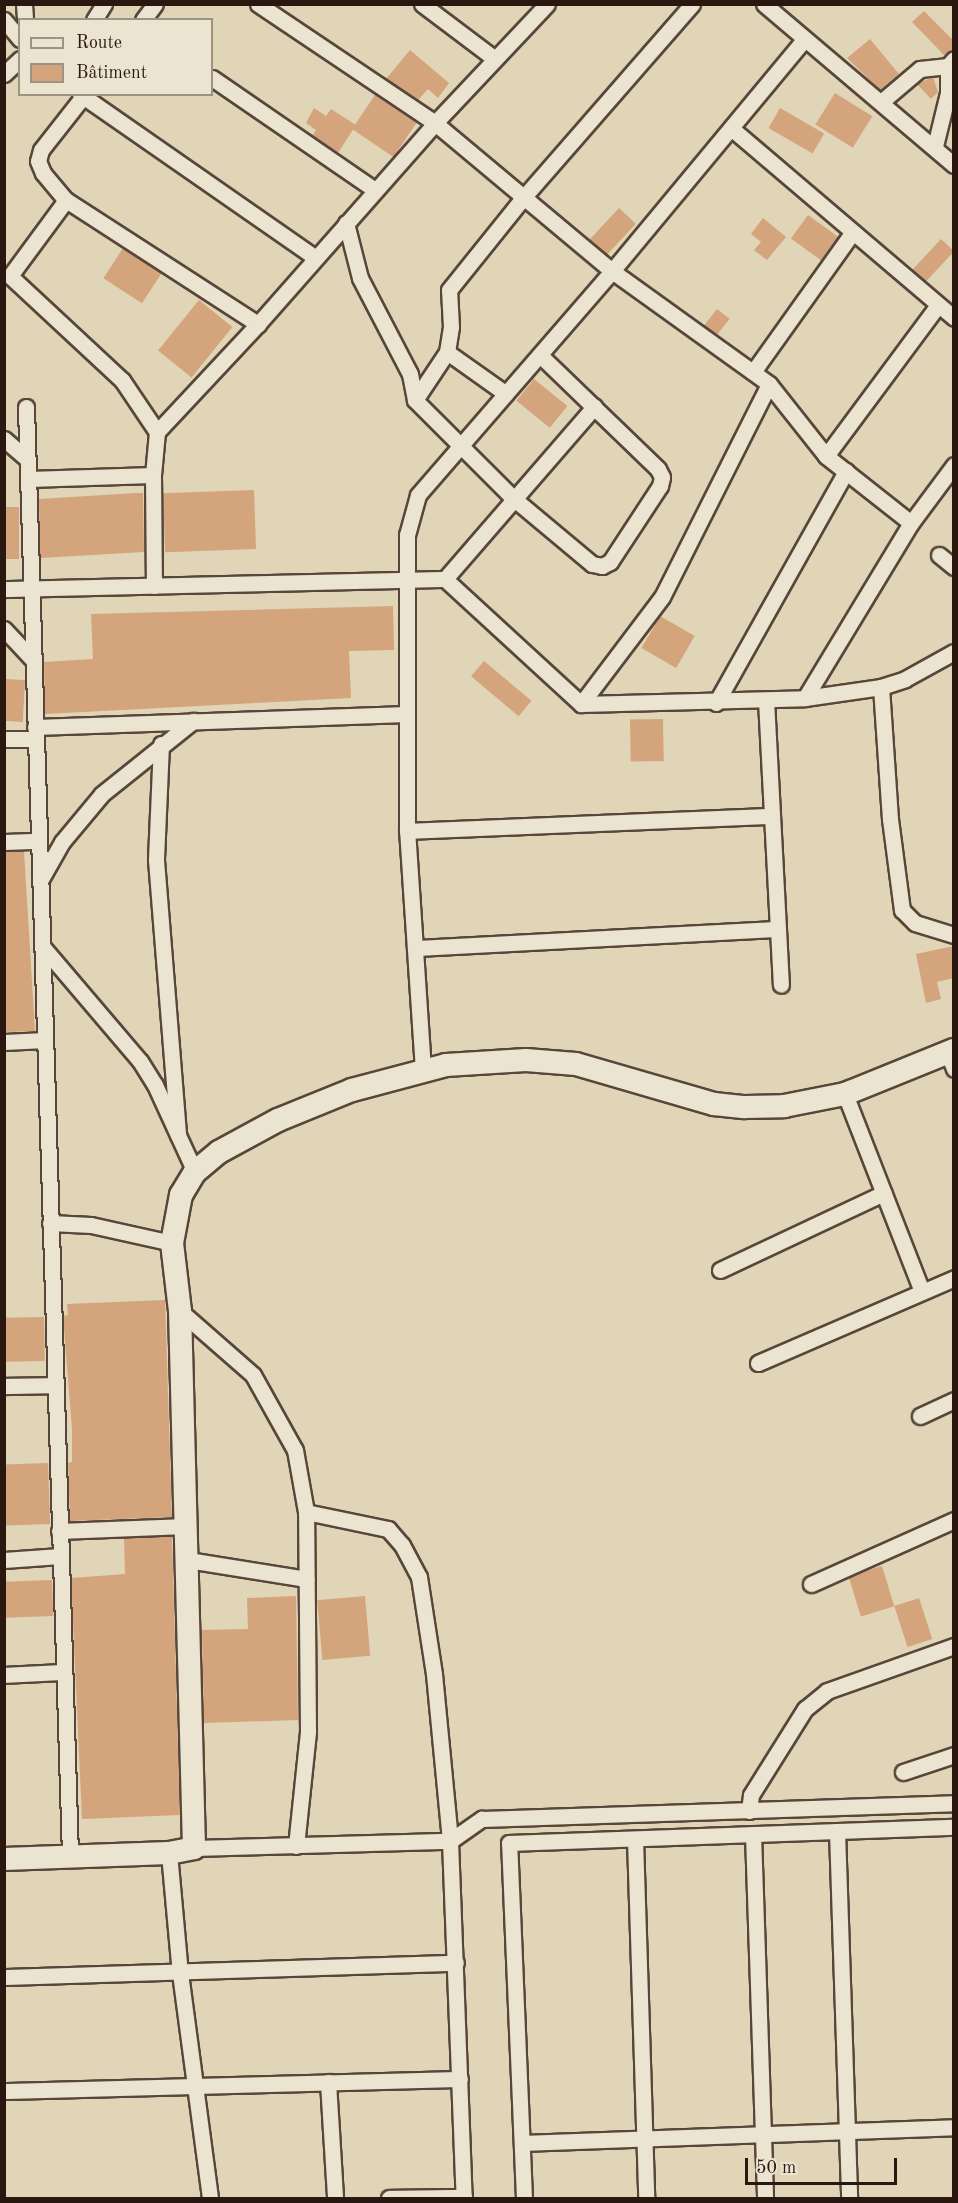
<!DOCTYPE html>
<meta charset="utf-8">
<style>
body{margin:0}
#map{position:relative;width:958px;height:2203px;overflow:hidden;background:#e0d5b6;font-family:"Old Standard TT",serif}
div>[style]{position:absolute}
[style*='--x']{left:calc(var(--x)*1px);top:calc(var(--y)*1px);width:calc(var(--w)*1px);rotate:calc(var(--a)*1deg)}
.building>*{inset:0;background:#d4a47d;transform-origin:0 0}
.roads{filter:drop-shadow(2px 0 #58463a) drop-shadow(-2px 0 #58463a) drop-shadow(0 2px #58463a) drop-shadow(0 -2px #58463a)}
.street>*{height:15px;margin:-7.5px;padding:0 7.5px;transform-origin:7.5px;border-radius:7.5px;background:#ebe4d0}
.secondary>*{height:22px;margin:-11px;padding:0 11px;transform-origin:11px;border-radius:11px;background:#ebe4d0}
span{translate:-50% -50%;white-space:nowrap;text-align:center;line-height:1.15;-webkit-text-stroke:5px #ebe4d0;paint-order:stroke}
.frame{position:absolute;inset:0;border:6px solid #2a1710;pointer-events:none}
.legend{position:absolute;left:18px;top:18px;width:195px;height:78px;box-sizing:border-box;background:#ebe4d0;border:2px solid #9e9283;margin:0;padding:8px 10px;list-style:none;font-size:18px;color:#2a1710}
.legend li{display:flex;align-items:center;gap:12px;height:30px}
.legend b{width:30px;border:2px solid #9e9283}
.scale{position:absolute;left:745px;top:2158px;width:152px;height:27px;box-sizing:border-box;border:3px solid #2a1710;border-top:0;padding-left:8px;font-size:18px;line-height:21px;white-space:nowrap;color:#2a1710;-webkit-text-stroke:4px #ebe4d0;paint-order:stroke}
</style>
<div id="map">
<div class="building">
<div style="clip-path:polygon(924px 11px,954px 41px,954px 50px,944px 55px,912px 22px)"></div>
<div style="clip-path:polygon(870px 39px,899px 74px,880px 90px,847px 58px)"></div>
<div style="clip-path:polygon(410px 50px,449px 83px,438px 98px,428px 89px,418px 100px,386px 79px)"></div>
<div style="clip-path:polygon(933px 77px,938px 92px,931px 99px,917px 84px)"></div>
<div style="left:835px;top:93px;width:44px;height:37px;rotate:32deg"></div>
<div style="left:375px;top:95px;width:50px;height:41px;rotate:34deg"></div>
<div style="clip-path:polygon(314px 108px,326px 116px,331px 109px,356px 125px,338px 153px,313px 135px,316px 130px,306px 123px)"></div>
<div style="left:780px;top:108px;width:51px;height:23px;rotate:30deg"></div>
<div style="left:619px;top:208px;width:23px;height:43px;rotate:43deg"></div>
<div style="left:808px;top:215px;width:37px;height:29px;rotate:36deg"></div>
<div style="clip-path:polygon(763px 218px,786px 237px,767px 260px,754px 250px,761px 242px,751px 234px)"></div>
<div style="left:941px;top:239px;width:18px;height:42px;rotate:43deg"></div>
<div style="left:123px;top:248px;width:46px;height:36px;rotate:33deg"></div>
<div style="left:199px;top:300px;width:43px;height:65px;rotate:39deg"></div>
<div style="left:717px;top:309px;width:16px;height:21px;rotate:38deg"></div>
<div style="left:534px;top:379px;width:43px;height:28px;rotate:39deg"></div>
<div style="left:254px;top:490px;width:59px;height:91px;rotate:88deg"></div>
<div style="clip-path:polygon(136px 493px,143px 493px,144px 552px,40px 558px,39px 499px)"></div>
<div style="left:4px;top:507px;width:15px;height:52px"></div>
<div style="clip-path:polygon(393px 606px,394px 650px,349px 651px,351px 698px,45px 714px,44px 662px,93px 659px,91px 614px)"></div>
<div style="left:660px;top:616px;width:40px;height:37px;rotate:30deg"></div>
<div style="left:484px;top:661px;width:62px;height:20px;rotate:40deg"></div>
<div style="left:25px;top:680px;width:42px;height:21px;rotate:93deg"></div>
<div style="left:663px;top:719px;width:42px;height:33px;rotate:89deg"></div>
<div style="clip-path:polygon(24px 851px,35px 1031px,4px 1032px,4px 852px)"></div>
<div style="clip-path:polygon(954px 946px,954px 978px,937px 982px,941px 999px,926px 1003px,916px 954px)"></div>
<div style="clip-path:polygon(165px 1300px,172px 1517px,70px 1521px,68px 1463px,72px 1462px,72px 1429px,63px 1316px,68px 1315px,67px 1304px)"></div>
<div style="left:44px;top:1317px;width:44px;height:40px;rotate:89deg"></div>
<div style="left:48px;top:1463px;width:61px;height:44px;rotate:88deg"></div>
<div style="clip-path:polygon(172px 1536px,180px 1815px,82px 1819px,71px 1578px,125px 1574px,124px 1538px)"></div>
<div style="left:882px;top:1566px;width:42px;height:35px;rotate:73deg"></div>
<div style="left:52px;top:1580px;width:36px;height:48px;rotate:88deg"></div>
<div style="clip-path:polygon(296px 1596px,298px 1720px,204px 1723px,202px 1630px,248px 1629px,247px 1598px)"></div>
<div style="left:365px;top:1596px;width:60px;height:48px;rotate:85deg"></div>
<div style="left:919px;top:1598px;width:43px;height:26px;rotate:72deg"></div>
</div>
<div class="roads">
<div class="street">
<div style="--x:24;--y:4;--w:16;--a:86"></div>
<div style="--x:258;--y:4;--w:213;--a:33.9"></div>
<div style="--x:435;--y:123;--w:231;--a:39.9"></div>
<div style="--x:612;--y:271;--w:193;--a:35.7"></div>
<div style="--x:769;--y:384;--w:92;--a:51.6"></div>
<div style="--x:826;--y:456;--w:108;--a:38.2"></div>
<div style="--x:422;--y:4;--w:91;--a:37"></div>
<div style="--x:764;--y:4;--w:249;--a:40.3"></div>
<div style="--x:4;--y:20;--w:25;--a:50"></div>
<div style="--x:94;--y:20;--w:19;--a:-58"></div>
<div style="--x:143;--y:20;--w:20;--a:-53"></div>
<div style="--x:4;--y:74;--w:22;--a:-43"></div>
<div style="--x:212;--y:78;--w:198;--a:34.5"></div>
<div style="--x:80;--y:94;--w:287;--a:34.8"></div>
<div style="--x:85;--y:94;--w:71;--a:128.2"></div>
<div style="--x:41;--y:150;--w:11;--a:105"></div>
<div style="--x:38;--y:161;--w:13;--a:67"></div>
<div style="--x:43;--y:173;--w:35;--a:50"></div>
<div style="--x:66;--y:200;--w:229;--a:32.9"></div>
<div style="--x:881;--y:102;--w:51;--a:-40.2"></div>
<div style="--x:920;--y:69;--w:28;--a:-6"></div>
<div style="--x:731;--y:128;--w:293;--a:40.4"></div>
<div style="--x:935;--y:146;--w:55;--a:-76.2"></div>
<div style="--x:948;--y:93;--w:27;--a:-90"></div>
<div style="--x:948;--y:66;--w:9;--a:-49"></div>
<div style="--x:66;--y:200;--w:94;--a:126.4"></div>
<div style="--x:10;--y:276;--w:153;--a:42.9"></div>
<div style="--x:122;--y:380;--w:63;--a:56.1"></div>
<div style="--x:157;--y:432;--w:43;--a:95.3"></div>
<div style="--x:153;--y:475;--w:111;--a:89.5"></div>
<div style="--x:346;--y:223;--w:57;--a:75.7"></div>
<div style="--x:360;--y:278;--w:108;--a:62.5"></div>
<div style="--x:410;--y:374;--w:26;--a:79"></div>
<div style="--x:415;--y:400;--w:139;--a:45"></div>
<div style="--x:513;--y:498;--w:103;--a:39.9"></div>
<div style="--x:592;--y:564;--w:10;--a:11"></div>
<div style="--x:602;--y:566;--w:9;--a:-27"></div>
<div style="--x:610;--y:562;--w:91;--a:-56.7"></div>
<div style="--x:660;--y:486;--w:9;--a:-77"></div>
<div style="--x:662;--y:477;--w:9;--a:-117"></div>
<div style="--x:658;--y:469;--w:164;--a:-136"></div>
<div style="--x:447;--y:352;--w:72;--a:35.4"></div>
<div style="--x:753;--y:372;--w:172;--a:-54.5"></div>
<div style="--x:415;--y:400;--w:58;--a:-56.3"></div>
<div style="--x:447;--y:352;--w:25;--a:-81"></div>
<div style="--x:451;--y:327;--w:37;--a:-93"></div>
<div style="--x:449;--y:290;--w:118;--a:-51.2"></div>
<div style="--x:523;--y:198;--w:257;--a:-48.9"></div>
<div style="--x:26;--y:407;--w:1450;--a:88.26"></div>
<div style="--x:157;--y:432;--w:148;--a:-46.9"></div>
<div style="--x:258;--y:324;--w:268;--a:-48.6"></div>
<div style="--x:435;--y:123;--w:163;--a:-46.7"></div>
<div style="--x:4;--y:439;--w:30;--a:41"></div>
<div style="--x:826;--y:456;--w:188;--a:-53.4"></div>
<div style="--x:28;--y:479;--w:125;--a:-1.8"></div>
<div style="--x:939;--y:555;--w:19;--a:39"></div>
<div style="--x:445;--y:579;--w:228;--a:-49.1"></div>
<div style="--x:4;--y:589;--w:441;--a:-1.3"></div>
<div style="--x:445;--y:579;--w:185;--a:42.6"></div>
<div style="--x:581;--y:704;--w:224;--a:-1.5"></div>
<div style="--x:805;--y:698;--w:77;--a:-8.2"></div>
<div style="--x:881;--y:687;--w:25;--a:-18"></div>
<div style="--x:905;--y:679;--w:56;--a:-28.9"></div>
<div style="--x:4;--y:629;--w:42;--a:46.9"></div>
<div style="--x:881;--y:687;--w:132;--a:86.1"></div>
<div style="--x:890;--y:819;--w:92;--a:82.5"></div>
<div style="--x:902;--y:910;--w:18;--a:45"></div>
<div style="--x:915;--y:923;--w:41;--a:17.1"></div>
<div style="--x:805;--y:698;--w:205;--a:-58.8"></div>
<div style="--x:911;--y:523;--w:72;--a:-53.4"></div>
<div style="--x:766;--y:700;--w:285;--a:87"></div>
<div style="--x:716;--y:703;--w:266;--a:-60.7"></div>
<div style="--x:581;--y:704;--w:134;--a:-52.9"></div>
<div style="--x:662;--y:597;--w:238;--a:-63.3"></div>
<div style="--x:35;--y:727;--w:372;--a:-2"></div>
<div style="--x:4;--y:739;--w:32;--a:0"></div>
<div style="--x:161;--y:744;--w:116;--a:92.5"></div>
<div style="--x:156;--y:860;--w:276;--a:85.4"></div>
<div style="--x:407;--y:831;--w:365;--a:-2.4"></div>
<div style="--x:4;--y:842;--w:35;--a:-2"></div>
<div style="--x:41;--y:879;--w:43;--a:-60.4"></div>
<div style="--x:62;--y:842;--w:62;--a:-50.2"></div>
<div style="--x:102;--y:794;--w:117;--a:-38.7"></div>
<div style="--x:42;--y:946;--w:151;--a:49.6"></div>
<div style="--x:140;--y:1061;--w:28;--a:58"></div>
<div style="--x:155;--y:1085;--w:96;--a:65.3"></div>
<div style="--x:415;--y:948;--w:363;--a:-3"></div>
<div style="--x:4;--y:1042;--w:41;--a:-2.8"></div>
<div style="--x:948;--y:1053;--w:17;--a:69"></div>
<div style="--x:423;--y:1070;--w:240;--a:-93.8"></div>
<div style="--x:407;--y:831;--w:296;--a:-90"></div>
<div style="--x:407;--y:535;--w:41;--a:-74.6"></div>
<div style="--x:418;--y:495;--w:296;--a:-49.1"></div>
<div style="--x:612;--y:271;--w:300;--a:-50.3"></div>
<div style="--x:845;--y:1094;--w:212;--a:68.7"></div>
<div style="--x:50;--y:1223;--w:41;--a:2.8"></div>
<div style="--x:91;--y:1225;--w:83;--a:12.5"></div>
<div style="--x:720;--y:1270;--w:181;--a:-25.2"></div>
<div style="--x:180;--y:1311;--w:97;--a:41.2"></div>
<div style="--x:253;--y:1375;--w:86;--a:60.8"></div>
<div style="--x:295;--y:1450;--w:63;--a:79.9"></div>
<div style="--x:306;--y:1512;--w:84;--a:11.7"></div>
<div style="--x:388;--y:1529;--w:21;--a:49"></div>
<div style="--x:402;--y:1545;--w:36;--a:62"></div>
<div style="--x:419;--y:1577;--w:98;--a:81.2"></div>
<div style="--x:434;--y:1674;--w:168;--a:84.5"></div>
<div style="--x:450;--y:1841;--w:357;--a:87.8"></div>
<div style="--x:758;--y:1363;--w:214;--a:-23.4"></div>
<div style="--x:4;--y:1386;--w:51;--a:-1.1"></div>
<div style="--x:920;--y:1416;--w:38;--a:-25"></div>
<div style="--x:59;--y:1531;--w:127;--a:-2.3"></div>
<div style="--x:4;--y:1560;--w:56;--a:-4.1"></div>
<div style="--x:188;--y:1560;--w:120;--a:9.1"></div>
<div style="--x:811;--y:1584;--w:157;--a:-24.1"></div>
<div style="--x:4;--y:1675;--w:60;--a:-2.9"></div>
<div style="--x:903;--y:1772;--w:54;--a:-18.4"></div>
<div style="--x:749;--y:1811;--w:16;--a:-83"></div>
<div style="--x:751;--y:1795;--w:102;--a:-57.9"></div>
<div style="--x:805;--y:1709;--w:28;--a:-39"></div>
<div style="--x:827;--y:1691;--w:135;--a:-19.5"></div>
<div style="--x:837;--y:1831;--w:367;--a:88.1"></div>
<div style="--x:753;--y:1834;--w:364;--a:88.1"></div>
<div style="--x:635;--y:1839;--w:359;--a:88.2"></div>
<div style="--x:296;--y:1846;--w:116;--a:-84"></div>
<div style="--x:308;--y:1731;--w:219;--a:-90.5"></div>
<div style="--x:194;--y:1848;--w:256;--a:-1.6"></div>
<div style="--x:450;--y:1841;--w:39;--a:-35"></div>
<div style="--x:482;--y:1819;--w:472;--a:-1.9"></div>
<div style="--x:169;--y:1853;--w:121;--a:84.8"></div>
<div style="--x:180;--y:1973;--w:227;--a:82.4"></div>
<div style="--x:4;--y:1977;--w:452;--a:-1.8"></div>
<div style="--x:328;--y:2082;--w:116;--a:86.5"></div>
<div style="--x:4;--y:2091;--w:456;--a:-1.5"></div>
<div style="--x:522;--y:2143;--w:432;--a:-2.1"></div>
<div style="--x:389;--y:2198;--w:75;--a:-0.8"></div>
<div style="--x:524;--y:2198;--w:355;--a:-92.4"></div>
<div style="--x:509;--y:1843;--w:445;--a:-2.1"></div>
</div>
<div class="secondary">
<div style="--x:4;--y:1859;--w:165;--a:-2.1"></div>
<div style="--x:169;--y:1853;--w:25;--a:-11"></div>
<div style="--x:194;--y:1848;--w:537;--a:-91.49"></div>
<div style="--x:180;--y:1311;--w:68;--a:-96.7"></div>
<div style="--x:172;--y:1243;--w:49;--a:-79.4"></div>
<div style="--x:181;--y:1195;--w:27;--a:-59"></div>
<div style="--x:195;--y:1172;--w:31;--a:-40"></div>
<div style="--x:219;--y:1152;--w:67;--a:-28.5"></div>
<div style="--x:278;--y:1120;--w:80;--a:-22.1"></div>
<div style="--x:352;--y:1090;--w:97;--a:-14.9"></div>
<div style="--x:446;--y:1065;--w:80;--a:-3.6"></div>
<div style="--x:526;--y:1060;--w:50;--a:4.6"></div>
<div style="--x:576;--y:1064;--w:144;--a:16.2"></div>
<div style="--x:714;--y:1104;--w:31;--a:6"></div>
<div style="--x:745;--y:1107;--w:39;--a:-1"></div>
<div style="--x:784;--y:1106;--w:62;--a:-11.1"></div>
<div style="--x:845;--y:1094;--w:118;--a:-22"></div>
</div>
</div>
<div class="frame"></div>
<ul class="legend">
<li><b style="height:8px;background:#ebe4d0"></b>Route</li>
<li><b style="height:16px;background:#d4a47d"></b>Bâtiment</li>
</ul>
<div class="scale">50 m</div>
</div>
